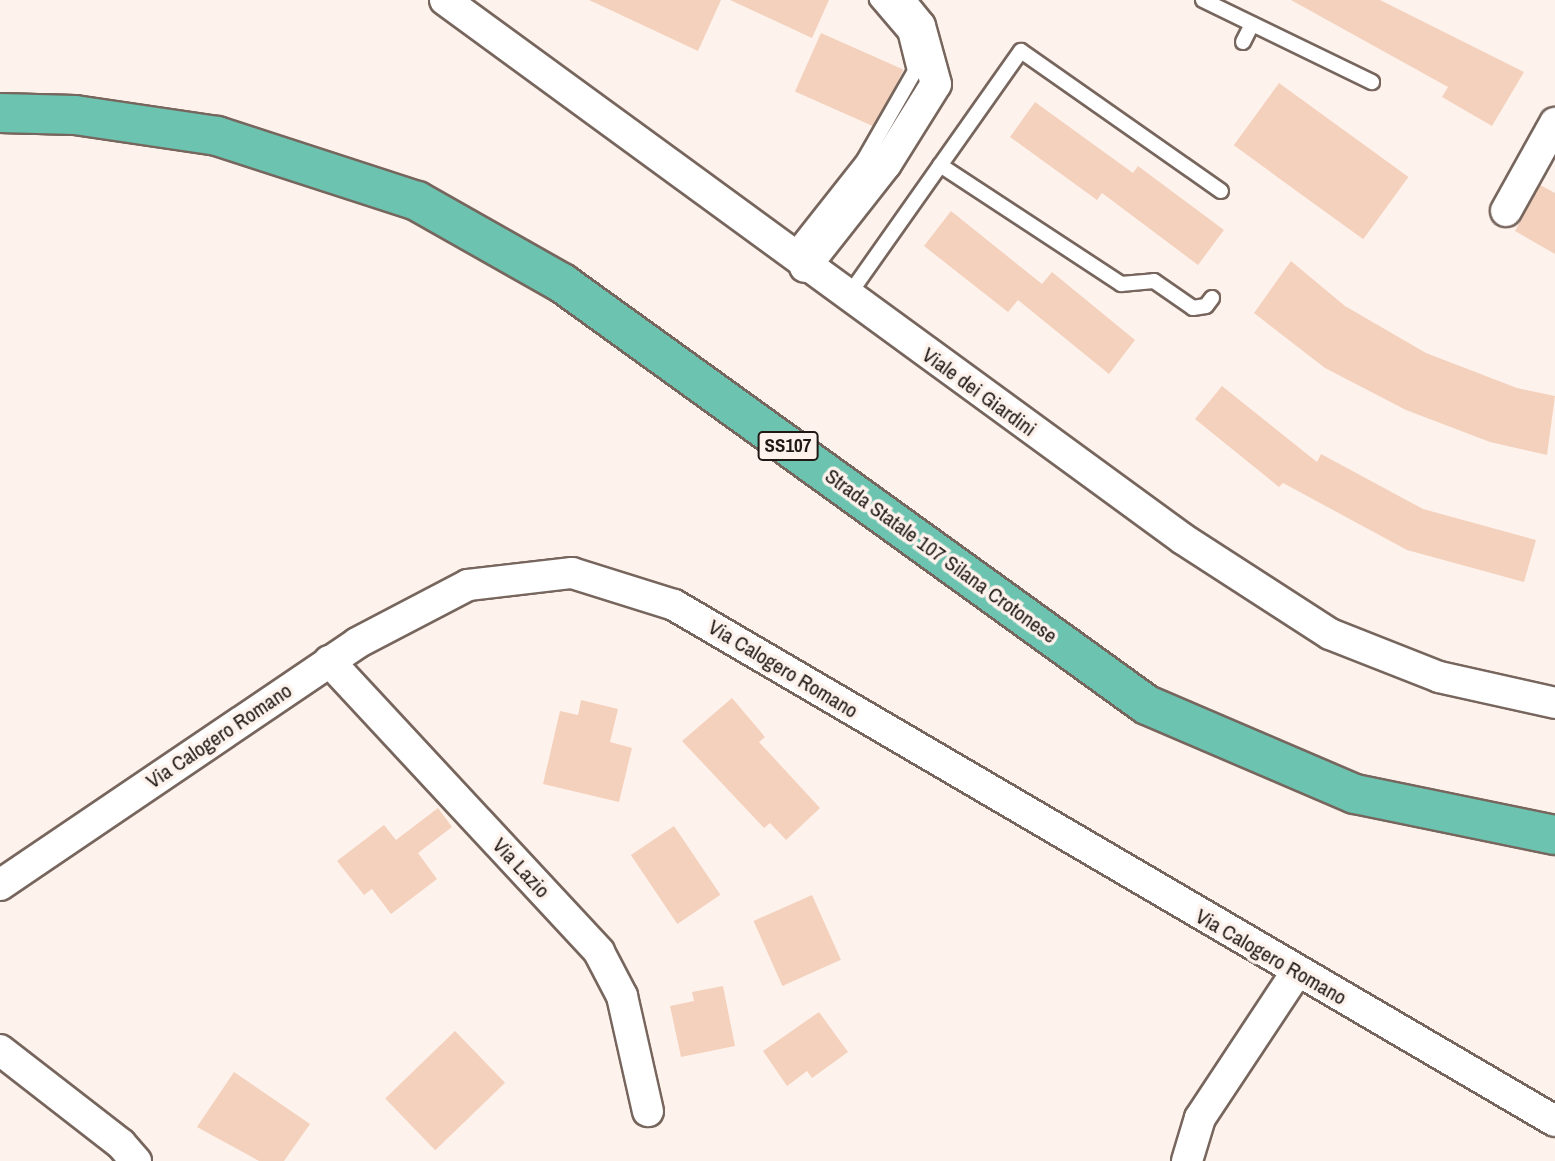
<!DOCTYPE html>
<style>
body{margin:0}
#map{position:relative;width:1555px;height:1161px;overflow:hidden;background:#fef2ec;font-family:"Archivo Narrow",sans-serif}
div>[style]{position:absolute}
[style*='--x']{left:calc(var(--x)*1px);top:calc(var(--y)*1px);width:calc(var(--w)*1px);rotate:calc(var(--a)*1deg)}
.building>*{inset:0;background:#f4d1bd;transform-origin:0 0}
.roads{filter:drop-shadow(2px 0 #77665d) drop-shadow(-2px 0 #77665d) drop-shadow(0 2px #77665d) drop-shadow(0 -2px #77665d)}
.service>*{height:14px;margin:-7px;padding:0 7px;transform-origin:7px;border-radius:7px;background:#fff}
.minor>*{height:30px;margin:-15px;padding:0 15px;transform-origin:15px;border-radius:15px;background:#fff}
.trunk>*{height:38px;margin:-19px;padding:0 19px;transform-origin:19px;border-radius:19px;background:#6bc3b0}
span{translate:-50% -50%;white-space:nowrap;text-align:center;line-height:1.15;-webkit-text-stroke:7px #fef2ec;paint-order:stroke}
.shield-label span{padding:2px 5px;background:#fef2ec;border:2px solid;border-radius:5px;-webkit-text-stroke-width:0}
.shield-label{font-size:19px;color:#1f1814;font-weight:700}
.street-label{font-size:21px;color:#1f1814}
</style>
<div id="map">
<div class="building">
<div style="clip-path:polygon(589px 0,721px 0,698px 51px)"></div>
<div style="clip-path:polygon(730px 0,829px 0,812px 38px)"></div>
<div style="clip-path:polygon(1291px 0,1380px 0,1524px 72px,1492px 126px,1442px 97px,1448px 87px)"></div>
<div style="left:821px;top:33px;width:90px;height:64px;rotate:24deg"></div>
<div style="left:1279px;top:83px;width:160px;height:77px;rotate:36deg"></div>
<div style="clip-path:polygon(1035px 102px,1133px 173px,1138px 166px,1224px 230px,1198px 265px,1102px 193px,1097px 200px,1010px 137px)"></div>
<div style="clip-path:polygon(1540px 185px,1555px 193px,1555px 254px,1515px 231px)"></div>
<div style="clip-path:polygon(951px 211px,1042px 284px,1052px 272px,1135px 340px,1109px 374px,1018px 300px,1008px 312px,924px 246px)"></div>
<div style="clip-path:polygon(1291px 261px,1345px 306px,1426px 353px,1517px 388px,1555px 396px,1547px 455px,1490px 442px,1406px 410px,1325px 368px,1254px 313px)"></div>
<div style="clip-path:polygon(1222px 386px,1317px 462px,1321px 454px,1423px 509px,1536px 540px,1524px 582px,1407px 550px,1283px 483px,1279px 487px,1195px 419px)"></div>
<div style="clip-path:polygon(732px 698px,765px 737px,759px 742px,820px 808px,786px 840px,770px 823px,764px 828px,682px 741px)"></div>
<div style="clip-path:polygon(581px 700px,618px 709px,610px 742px,632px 748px,619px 802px,543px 784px,560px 711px,578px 715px)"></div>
<div style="clip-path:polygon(438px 808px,452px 827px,418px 853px,437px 879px,391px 914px,372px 889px,364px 895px,337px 861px,384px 825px,396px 840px)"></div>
<div style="left:674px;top:826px;width:83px;height:52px;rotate:56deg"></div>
<div style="left:812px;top:895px;width:71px;height:64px;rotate:66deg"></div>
<div style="clip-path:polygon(723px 986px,735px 1046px,681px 1057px,670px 1006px,694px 1001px,692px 992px)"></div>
<div style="clip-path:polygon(819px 1012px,848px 1052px,812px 1078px,807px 1071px,787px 1086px,763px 1051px)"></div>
<div style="left:455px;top:1031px;width:72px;height:97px;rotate:46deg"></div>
<div style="clip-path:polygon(234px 1072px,310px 1124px,284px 1161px,259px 1161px,197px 1127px)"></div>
</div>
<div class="roads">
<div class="service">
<div style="--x:1203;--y:0;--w:188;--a:25.9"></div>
<div style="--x:1243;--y:42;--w:20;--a:-63"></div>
<div style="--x:940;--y:165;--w:217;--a:33.3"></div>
<div style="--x:1121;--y:284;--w:33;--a:-5"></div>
<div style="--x:1154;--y:281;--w:47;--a:34.7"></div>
<div style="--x:1193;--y:308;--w:13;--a:-9"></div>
<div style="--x:1206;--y:306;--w:10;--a:-53"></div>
<div style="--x:789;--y:255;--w:121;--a:-51.7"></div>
<div style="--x:864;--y:160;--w:103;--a:-60.2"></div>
<div style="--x:915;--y:71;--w:38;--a:-104"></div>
<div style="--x:906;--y:34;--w:45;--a:-130.5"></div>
<div style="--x:848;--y:296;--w:300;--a:-54.8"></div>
<div style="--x:1021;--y:51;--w:244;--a:35"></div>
</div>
<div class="minor">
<div style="--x:445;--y:0;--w:914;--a:36.14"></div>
<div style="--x:1183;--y:539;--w:175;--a:32.9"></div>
<div style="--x:1330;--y:634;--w:117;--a:21.5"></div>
<div style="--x:1439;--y:677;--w:119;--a:12.6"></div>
<div style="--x:1506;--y:211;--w:101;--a:-60.9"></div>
<div style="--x:805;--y:267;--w:131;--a:-51.8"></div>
<div style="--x:886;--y:164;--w:94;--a:-58"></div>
<div style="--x:936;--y:84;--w:60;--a:-105.4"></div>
<div style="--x:920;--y:26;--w:33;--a:-129"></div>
<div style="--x:329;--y:661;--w:397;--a:47.1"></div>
<div style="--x:599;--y:952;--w:50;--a:62.4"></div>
<div style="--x:622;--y:996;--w:118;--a:77.3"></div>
<div style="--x:0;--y:885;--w:431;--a:-34.1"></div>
<div style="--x:357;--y:643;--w:125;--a:-27.6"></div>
<div style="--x:468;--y:585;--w:105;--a:-6.6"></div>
<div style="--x:572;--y:573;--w:107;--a:17.4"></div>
<div style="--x:674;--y:605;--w:1021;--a:30.36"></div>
<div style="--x:0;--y:1050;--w:153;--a:37.8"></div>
<div style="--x:121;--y:1144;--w:23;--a:49"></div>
<div style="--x:1187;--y:1161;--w:45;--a:-73.2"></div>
<div style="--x:1200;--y:1118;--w:174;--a:-56.5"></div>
</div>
<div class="trunk">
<div style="--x:0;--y:113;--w:75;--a:1.5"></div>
<div style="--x:75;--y:115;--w:144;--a:8.4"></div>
<div style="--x:217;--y:136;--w:210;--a:18"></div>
<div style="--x:417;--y:201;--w:167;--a:29.5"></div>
<div style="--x:562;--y:283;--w:721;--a:35.81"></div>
<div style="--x:1147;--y:705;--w:226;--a:23.2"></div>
<div style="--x:1355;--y:794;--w:204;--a:11.6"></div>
</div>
</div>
<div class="shield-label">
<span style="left:788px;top:446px">SS107</span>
</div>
<div class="street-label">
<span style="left:979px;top:392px;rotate:36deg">Viale dei Giardini</span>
<span style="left:941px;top:556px;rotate:36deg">Strada Statale 107 Silana Crotonese</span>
<span style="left:783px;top:669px;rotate:31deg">Via Calogero Romano</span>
<span style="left:219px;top:736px;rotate:-34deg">Via Calogero Romano</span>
<span style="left:521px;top:868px;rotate:47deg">Via Lazio</span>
<span style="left:1271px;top:957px;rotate:30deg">Via Calogero Romano</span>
</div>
</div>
